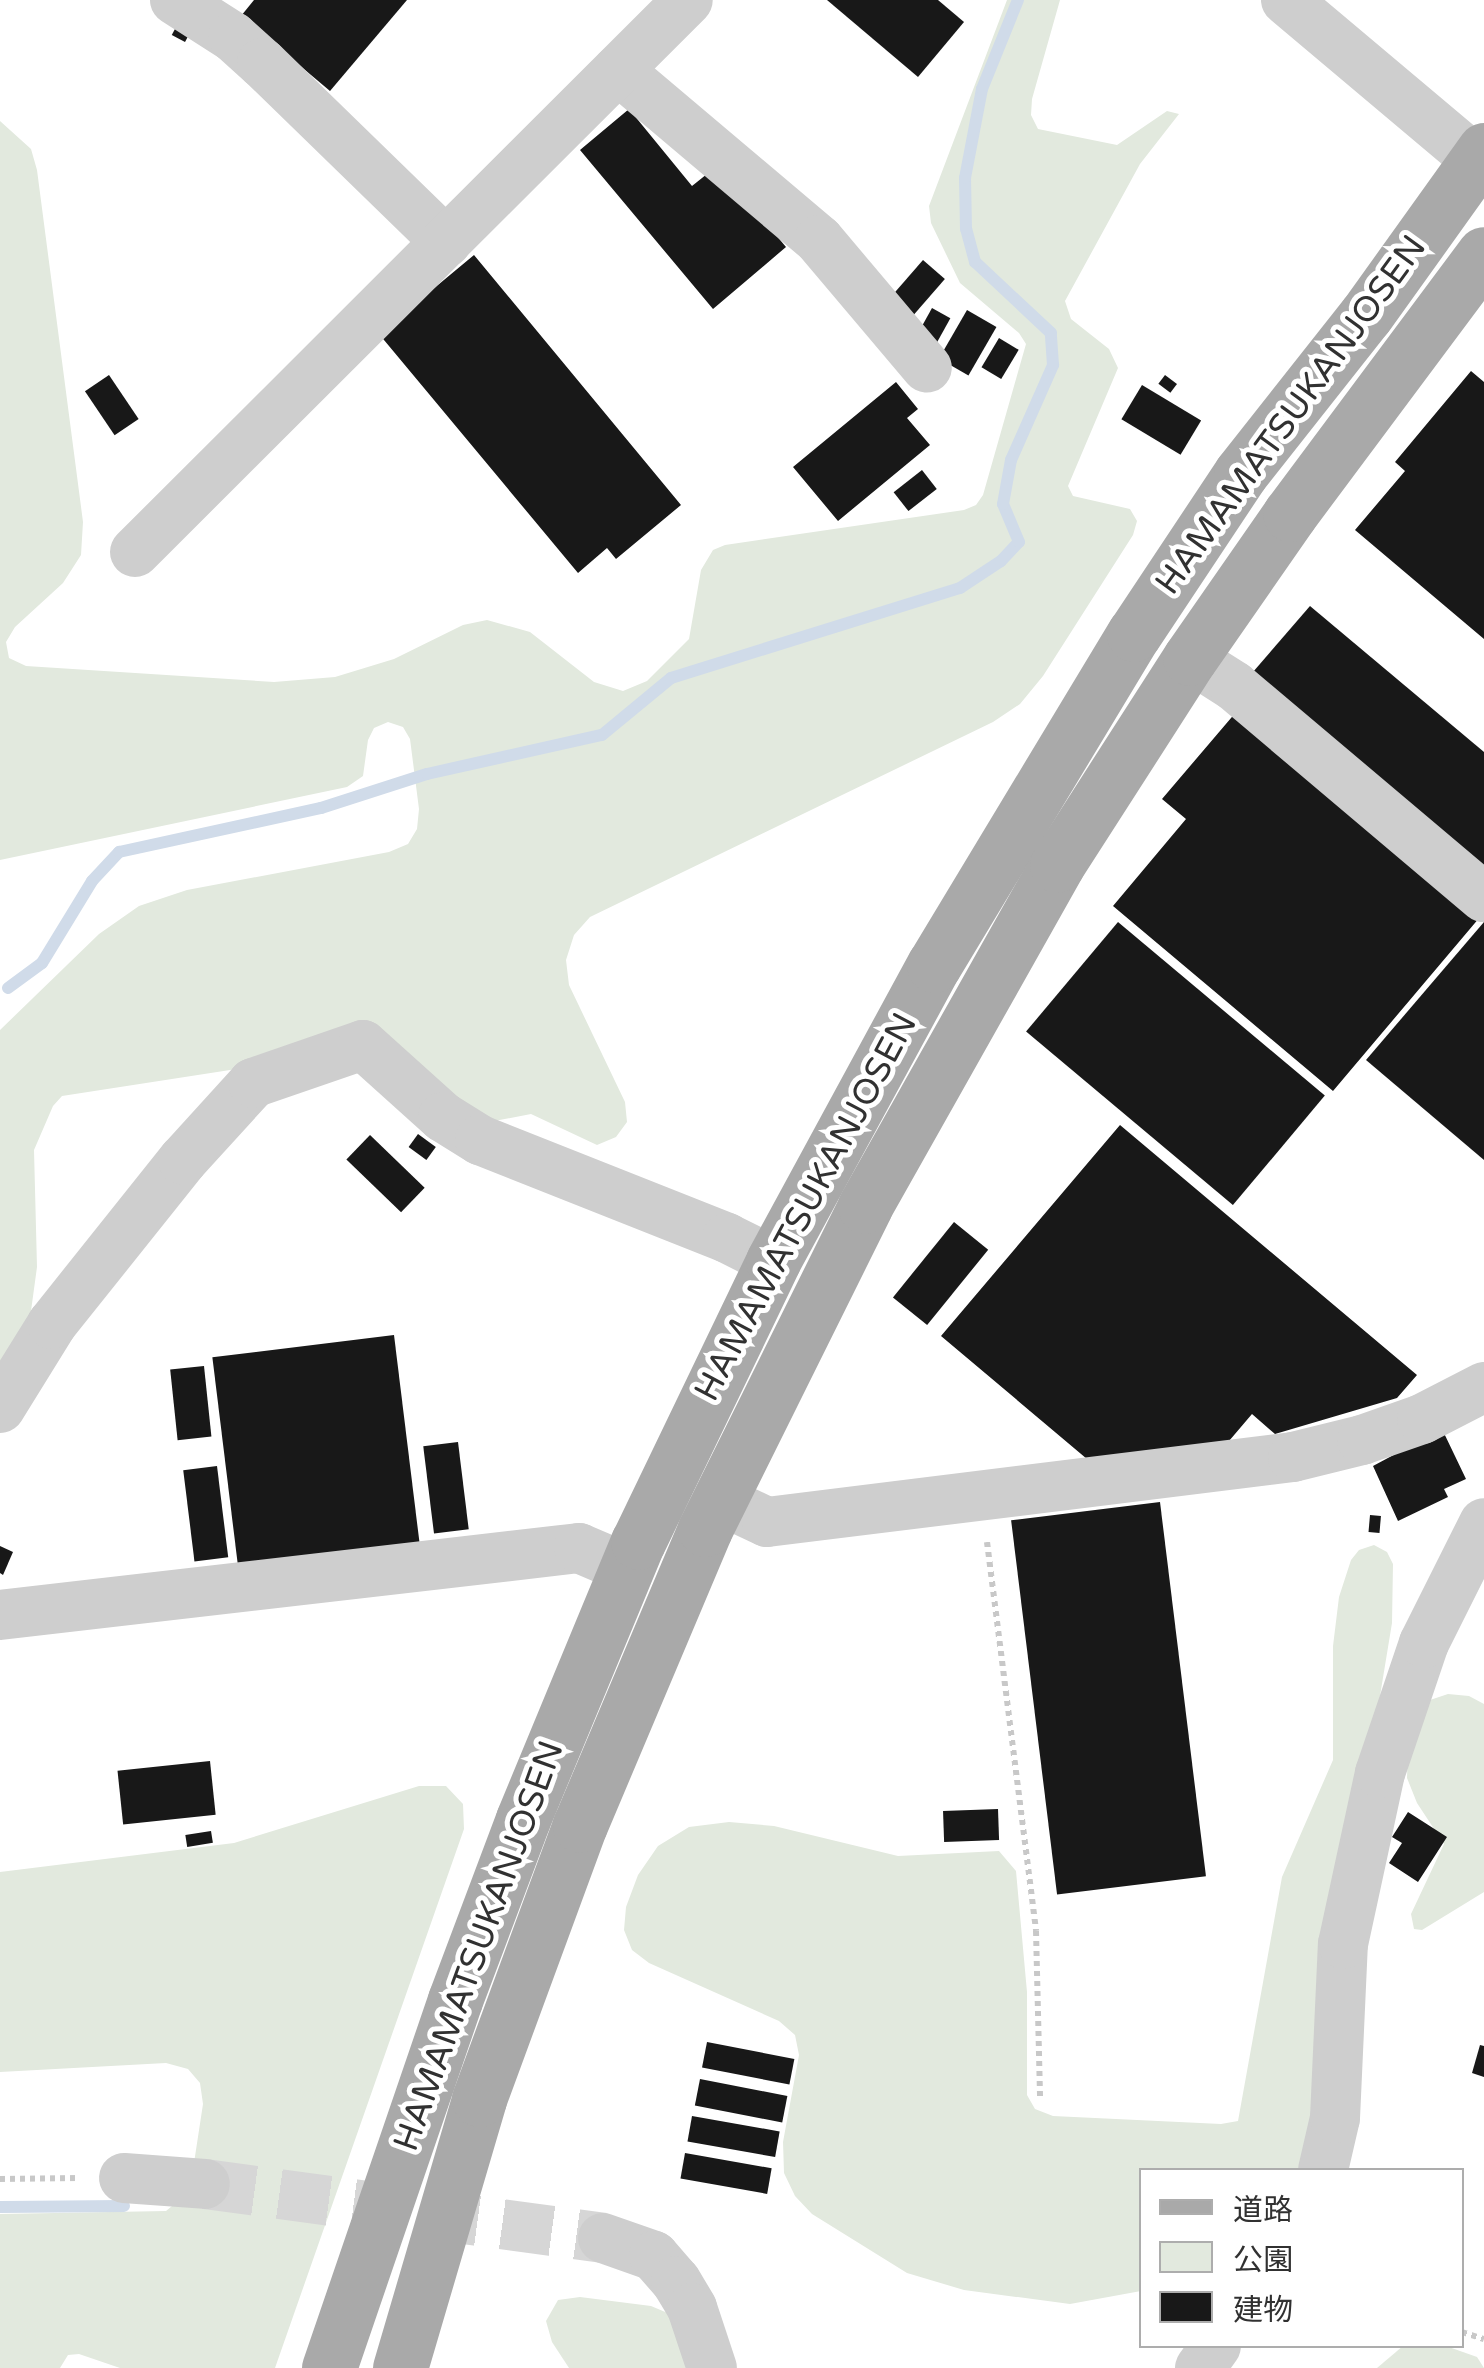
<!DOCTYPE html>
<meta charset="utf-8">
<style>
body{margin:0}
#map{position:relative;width:1484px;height:2368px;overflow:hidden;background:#fff;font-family:"Varela Round","Noto Sans JP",sans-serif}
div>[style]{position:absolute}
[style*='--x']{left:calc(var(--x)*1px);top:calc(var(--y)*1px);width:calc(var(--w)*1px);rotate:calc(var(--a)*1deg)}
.green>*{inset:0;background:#e2e9de}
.stream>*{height:12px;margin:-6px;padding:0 6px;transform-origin:6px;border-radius:6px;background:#d0dbe9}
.building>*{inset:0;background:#181818;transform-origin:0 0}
.minor-tunnel>*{height:50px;margin-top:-25px;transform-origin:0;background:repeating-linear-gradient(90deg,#d6d6d6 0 50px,transparent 0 75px)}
.path>*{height:6px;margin-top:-3px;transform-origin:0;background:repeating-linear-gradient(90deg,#c8c8c8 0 5px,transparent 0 10px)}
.minor>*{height:50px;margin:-25px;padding:0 25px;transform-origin:25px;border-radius:25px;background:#cecece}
.major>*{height:55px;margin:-27.5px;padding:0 27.5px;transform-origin:27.5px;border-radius:27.5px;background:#a9a9a9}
span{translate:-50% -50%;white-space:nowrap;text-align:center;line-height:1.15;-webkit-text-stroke:10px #fff;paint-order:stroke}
.street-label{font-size:35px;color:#313131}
.legend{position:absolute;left:1139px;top:2168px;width:325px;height:180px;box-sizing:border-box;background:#fff;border:2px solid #adadad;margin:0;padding:12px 18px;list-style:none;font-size:30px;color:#313131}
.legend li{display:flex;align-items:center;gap:20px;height:50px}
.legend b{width:50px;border:2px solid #adadad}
</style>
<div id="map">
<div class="green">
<div style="clip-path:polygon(1007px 0,1060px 0,1032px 99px,1031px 115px,1038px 129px,1117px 145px,1167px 111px,1179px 114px,1140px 164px,1065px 301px,1071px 319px,1109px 349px,1118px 368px,1068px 486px,1073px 496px,1130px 509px,1137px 521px,1133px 535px,1043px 676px,1020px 704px,993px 722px,590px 917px,574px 935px,566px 960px,569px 985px,625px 1102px,627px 1122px,616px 1137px,597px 1145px,531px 1114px,489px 1122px,420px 1076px,243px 1068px,62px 1096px,53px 1106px,34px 1150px,37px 1267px,31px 1311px,18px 1347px,0 1373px,0 1030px,99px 934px,139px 906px,187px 890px,389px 852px,408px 844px,417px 829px,419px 809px,410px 739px,403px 727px,388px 722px,374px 728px,368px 740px,363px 776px,347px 787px,0 860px,0 121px,31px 149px,37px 170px,83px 522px,81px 555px,63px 583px,15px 627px,6px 642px,9px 658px,26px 666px,274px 682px,335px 677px,394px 659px,463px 625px,487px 620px,530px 632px,594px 682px,623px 691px,647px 681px,689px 639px,701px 570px,713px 550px,725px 545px,964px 510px,976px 505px,983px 495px,1026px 344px,1019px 333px,960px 283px,931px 223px,929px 206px)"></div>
<div style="clip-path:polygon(1374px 1545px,1387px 1552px,1393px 1564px,1392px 1623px,1302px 2170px,1142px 2170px,1141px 2291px,1070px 2304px,964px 2290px,907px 2273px,812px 2214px,795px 2196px,784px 2173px,783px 2142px,799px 2055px,795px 2035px,779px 2021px,649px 1963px,632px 1950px,624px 1930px,626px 1907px,638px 1875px,658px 1846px,689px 1827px,729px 1822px,774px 1826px,898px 1856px,999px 1851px,1016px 1871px,1027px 1992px,1027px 2095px,1035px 2109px,1053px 2116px,1221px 2124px,1238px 2121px,1282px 1877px,1333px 1760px,1333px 1646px,1339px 1597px,1351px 1560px,1359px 1550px)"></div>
<div style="clip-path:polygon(1448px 1694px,1469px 1696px,1484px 1704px,1484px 1892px,1422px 1930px,1414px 1929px,1411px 1914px,1444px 1844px,1417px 1803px,1407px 1778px,1408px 1748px,1430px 1700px)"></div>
<div style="clip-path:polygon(419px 1786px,446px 1786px,463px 1804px,464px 1829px,275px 2368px,120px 2368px,79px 2354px,68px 2355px,60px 2368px,0 2368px,0 2214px,166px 2211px,183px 2197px,192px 2176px,203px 2104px,200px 2083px,188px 2069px,166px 2063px,0 2072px,0 1872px,234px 1843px)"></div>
<div style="clip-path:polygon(580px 2297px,651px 2306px,670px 2314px,695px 2368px,569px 2368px,552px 2342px,546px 2321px,558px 2300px)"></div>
<div style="clip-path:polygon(1403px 2346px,1446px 2346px,1477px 2357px,1484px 2368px,1377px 2368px)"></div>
</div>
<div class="stream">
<div style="--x:8;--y:988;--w:42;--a:-36.3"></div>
<div style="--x:42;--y:963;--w:96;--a:-58.6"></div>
<div style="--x:92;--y:881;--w:40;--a:-47"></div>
<div style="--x:119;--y:852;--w:207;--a:-12.3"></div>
<div style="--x:321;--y:808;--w:111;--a:-17.8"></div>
<div style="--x:427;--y:774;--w:179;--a:-12.6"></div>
<div style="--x:602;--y:735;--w:89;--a:-39.6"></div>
<div style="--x:671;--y:678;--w:303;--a:-17.3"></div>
<div style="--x:960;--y:588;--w:49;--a:-33.4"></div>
<div style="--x:1001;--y:561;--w:26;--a:-47"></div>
<div style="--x:1019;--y:542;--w:41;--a:-112.8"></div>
<div style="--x:1003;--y:504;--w:45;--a:-79.7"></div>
<div style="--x:1011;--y:460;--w:104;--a:-66.1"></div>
<div style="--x:1053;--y:365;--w:32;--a:-94"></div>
<div style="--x:1051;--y:333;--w:104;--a:-136.9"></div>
<div style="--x:975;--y:262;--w:34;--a:-105"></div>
<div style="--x:966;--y:229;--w:51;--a:-91.1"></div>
<div style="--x:965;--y:178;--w:91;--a:-79.2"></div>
<div style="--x:982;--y:89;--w:96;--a:-68"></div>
<div style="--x:0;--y:2207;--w:124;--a:-0.5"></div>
</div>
<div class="building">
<div style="clip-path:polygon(254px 0,407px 0,330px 91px,241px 16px)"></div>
<div style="clip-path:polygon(827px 0,938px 0,964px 22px,918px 77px)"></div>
<div style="left:176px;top:27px;width:15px;height:9px;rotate:28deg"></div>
<div style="clip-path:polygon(629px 109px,692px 186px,712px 170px,743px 196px,786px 247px,713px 309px,580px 150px)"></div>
<div style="clip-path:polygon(474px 255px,681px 505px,616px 559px,607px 548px,578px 573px,379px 334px)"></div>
<div style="left:923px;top:260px;width:29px;height:58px;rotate:41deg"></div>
<div style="left:932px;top:308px;width:21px;height:36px;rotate:29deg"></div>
<div style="left:967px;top:310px;width:34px;height:56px;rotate:30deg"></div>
<div style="left:999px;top:338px;width:23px;height:34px;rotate:31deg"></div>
<div style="clip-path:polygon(1471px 371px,1484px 382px,1484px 639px,1355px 530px,1405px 471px,1395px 462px)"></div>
<div style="left:109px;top:375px;width:53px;height:29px;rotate:56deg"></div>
<div style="left:1165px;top:375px;width:15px;height:11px;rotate:37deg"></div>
<div style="clip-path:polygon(896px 382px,918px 409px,907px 418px,930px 445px,838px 521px,793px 467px)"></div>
<div style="left:1142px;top:385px;width:69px;height:40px;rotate:31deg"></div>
<div style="left:922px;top:470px;width:24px;height:36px;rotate:52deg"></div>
<div style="clip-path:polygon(1310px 606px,1484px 752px,1484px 867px,1253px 672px)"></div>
<div style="clip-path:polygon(1237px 711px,1480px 917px,1333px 1091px,1113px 906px,1186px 819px,1162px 799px)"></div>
<div style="left:1118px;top:922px;width:270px;height:143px;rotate:40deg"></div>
<div style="clip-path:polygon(1484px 922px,1484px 1160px,1366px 1060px)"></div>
<div style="clip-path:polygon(1120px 1125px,1417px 1375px,1397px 1398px,1275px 1434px,1252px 1414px,1229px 1441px,1087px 1459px,941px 1336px)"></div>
<div style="left:418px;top:1134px;width:22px;height:16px;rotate:36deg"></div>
<div style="left:370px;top:1135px;width:76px;height:34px;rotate:44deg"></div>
<div style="left:954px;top:1222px;width:44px;height:97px;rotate:39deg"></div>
<div style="left:394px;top:1335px;width:209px;height:183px;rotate:83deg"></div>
<div style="left:204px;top:1366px;width:71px;height:34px;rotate:84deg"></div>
<div style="clip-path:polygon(1442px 1429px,1466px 1479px,1444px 1489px,1448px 1497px,1398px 1521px,1373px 1466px)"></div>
<div style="left:458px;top:1442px;width:88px;height:35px;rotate:83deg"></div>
<div style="left:217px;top:1466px;width:92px;height:34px;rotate:83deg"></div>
<div style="left:1160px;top:1502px;width:377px;height:150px;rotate:83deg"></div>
<div style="left:1370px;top:1515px;width:11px;height:17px;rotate:5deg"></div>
<div style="clip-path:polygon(0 1546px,13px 1552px,3px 1575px,0 1573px)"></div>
<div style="left:210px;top:1761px;width:54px;height:93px;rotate:84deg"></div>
<div style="left:998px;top:1809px;width:31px;height:55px;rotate:88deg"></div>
<div style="clip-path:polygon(1408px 1812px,1447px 1837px,1418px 1882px,1389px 1863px,1402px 1843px,1392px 1837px)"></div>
<div style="left:211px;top:1831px;width:12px;height:26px;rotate:81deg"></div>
<div style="left:707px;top:2042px;width:89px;height:26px;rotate:11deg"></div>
<div style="clip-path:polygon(1480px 2045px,1484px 2046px,1484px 2077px,1472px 2073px)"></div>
<div style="left:700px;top:2079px;width:89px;height:27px;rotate:11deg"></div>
<div style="left:692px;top:2116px;width:89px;height:26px;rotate:10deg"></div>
<div style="left:685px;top:2153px;width:88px;height:26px;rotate:10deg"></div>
</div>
<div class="minor-tunnel">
<div style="--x:205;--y:2184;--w:402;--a:7.7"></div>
</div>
<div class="path">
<div style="--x:987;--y:1542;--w:392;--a:82.8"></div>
<div style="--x:1036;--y:1931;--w:165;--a:88.6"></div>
<div style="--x:0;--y:2179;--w:79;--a:-0.7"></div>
<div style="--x:1462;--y:2332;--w:23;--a:18"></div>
</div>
<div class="minor">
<div style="--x:175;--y:0;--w:69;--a:32.5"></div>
<div style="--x:233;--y:37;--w:39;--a:42"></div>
<div style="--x:262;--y:63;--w:257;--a:44.2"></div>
<div style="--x:1286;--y:0;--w:259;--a:40.1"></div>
<div style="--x:618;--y:70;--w:263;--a:40.2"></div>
<div style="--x:819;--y:240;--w:167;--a:49.8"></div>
<div style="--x:135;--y:552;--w:781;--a:-44.95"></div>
<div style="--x:1190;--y:658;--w:52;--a:32.5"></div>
<div style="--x:1234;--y:686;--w:327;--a:40.2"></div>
<div style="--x:0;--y:1408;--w:99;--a:-58.2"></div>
<div style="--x:52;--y:1324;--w:210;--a:-51.4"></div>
<div style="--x:183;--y:1160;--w:104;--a:-47.7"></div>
<div style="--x:253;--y:1083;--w:116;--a:-19.1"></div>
<div style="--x:363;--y:1045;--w:108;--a:42"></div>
<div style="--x:443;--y:1117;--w:44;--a:31.9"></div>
<div style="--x:480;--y:1140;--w:266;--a:21.6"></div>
<div style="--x:727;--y:1238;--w:51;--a:26.6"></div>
<div style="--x:720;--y:1500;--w:52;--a:25.1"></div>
<div style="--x:767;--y:1522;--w:530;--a:-7.04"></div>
<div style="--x:1293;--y:1457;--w:71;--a:-13.8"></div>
<div style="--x:1362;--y:1440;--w:64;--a:-19.3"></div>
<div style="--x:1422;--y:1419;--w:70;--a:-27.3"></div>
<div style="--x:0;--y:1615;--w:583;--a:-6.6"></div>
<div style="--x:579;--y:1548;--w:51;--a:23.1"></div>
<div style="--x:1323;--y:2170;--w:53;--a:-77"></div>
<div style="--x:1335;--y:2118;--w:174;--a:-87.4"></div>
<div style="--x:1343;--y:1944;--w:175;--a:-77.8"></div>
<div style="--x:1380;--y:1773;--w:137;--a:-71.3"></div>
<div style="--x:1424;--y:1643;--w:134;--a:-63.4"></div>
<div style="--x:124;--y:2178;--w:81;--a:4.2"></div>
<div style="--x:603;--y:2238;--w:54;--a:19.4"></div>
<div style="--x:654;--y:2256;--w:33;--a:49"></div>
<div style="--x:676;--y:2281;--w:31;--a:59"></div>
<div style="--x:692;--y:2308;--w:63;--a:71.6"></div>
<div style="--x:1200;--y:2368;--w:27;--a:-54"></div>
</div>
<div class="major">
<div style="--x:329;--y:2368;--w:389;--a:-71.1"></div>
<div style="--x:455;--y:2000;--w:193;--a:-69.4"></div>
<div style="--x:523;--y:1819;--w:300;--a:-67.5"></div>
<div style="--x:638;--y:1542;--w:312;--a:-64.3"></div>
<div style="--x:773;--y:1261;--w:337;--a:-61.5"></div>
<div style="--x:934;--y:965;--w:387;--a:-58.9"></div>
<div style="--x:1134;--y:634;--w:193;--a:-56.4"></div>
<div style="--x:1241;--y:473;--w:201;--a:-51.7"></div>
<div style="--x:1366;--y:315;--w:203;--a:-54.4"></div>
<div style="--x:400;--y:2368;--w:280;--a:-73.6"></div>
<div style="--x:479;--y:2099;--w:292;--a:-69.8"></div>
<div style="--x:580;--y:1825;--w:321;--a:-67.1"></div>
<div style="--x:705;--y:1529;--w:360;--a:-63.6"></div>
<div style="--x:865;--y:1206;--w:391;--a:-60.6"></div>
<div style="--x:1057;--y:865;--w:246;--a:-57.3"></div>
<div style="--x:1190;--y:658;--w:175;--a:-55.2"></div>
<div style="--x:1290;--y:514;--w:324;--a:-53.3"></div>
</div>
<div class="street-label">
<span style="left:1291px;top:415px;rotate:-54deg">HAMAMATSUKANJOSEN</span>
<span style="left:806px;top:1207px;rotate:-62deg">HAMAMATSUKANJOSEN</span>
<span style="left:479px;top:1946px;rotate:-70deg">HAMAMATSUKANJOSEN</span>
</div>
<ul class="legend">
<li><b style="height:12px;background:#a9a9a9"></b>道路</li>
<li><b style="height:28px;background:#e2e9de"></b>公園</li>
<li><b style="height:28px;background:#181818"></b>建物</li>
</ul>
</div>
